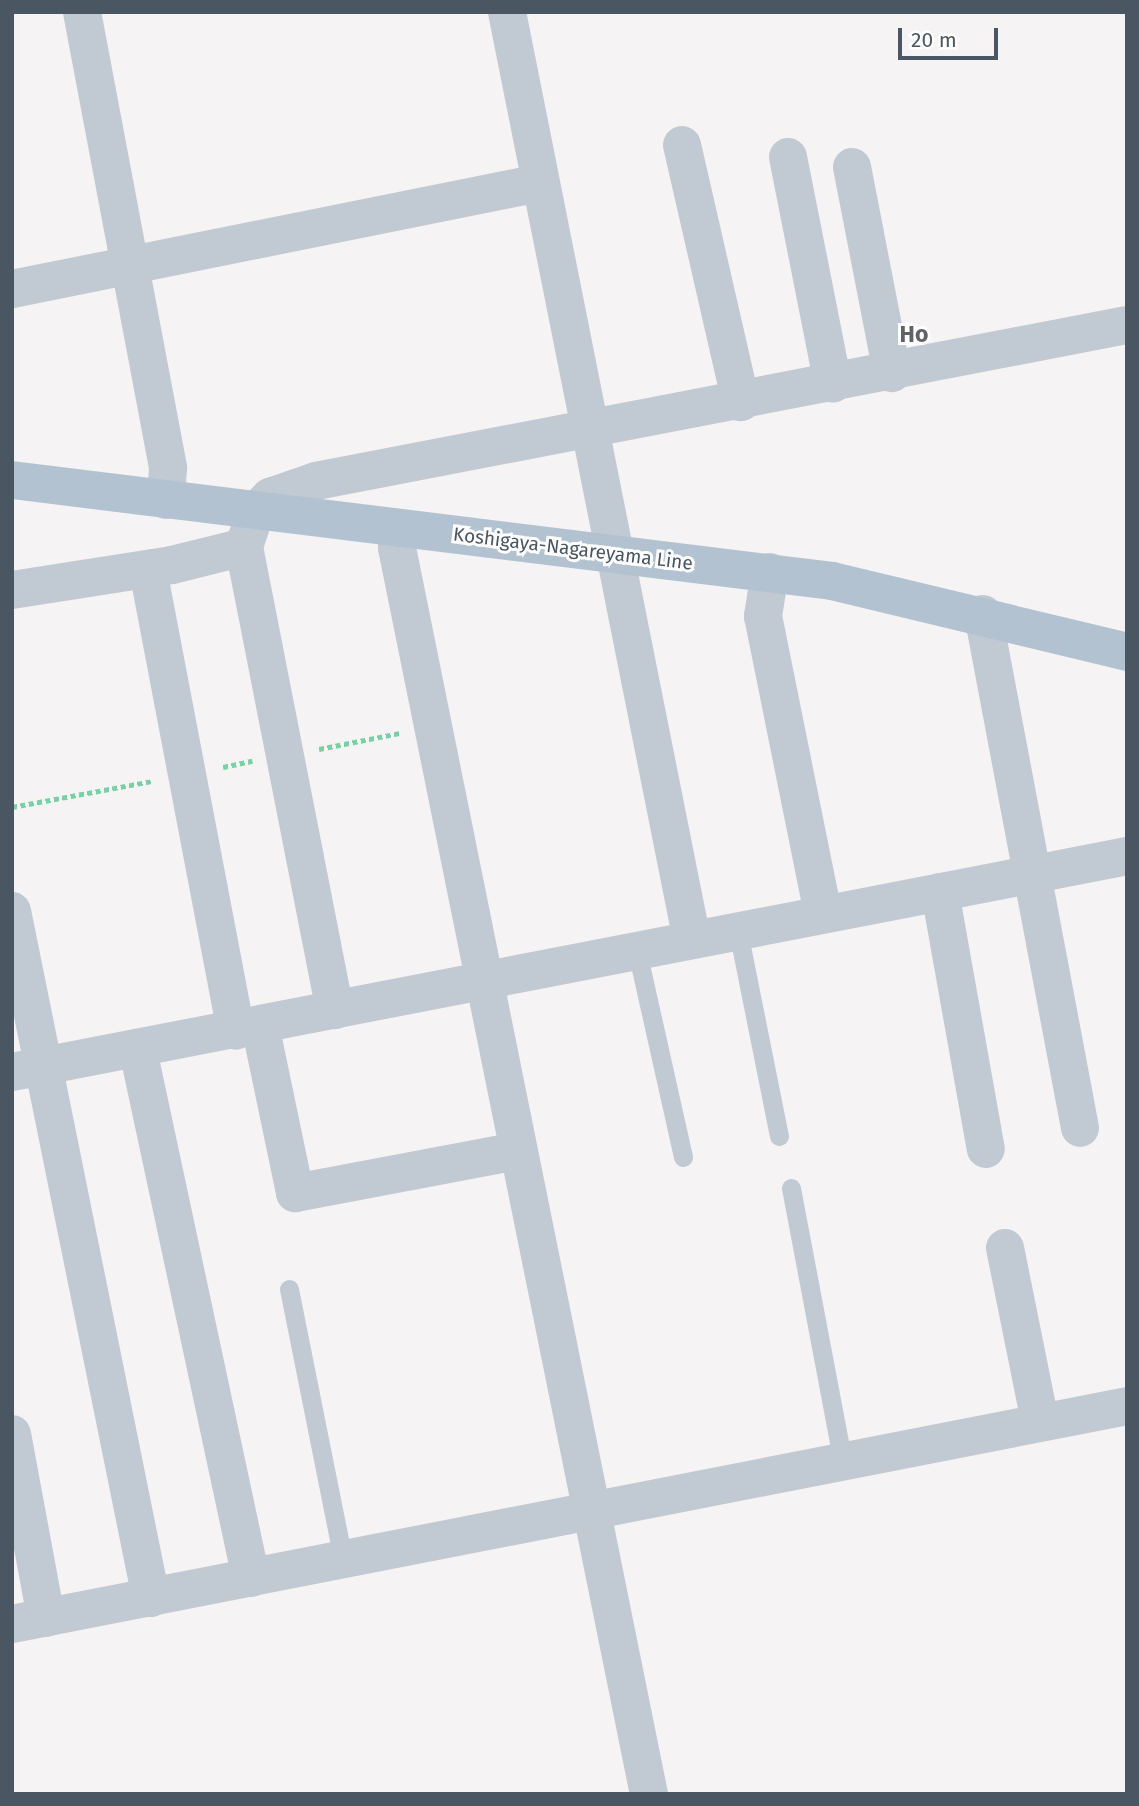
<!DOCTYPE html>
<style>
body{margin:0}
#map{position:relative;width:1139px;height:1806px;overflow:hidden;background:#f5f3f3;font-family:"Fira Sans",sans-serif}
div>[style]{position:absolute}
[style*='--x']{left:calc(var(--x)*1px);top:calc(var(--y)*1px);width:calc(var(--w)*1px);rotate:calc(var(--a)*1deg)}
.path>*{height:4.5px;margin-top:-2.25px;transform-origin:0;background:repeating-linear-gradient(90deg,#7ad0a6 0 5px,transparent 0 8.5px)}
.service>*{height:19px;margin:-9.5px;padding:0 9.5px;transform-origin:9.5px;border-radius:9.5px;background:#c1cad2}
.minor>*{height:38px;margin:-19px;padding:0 19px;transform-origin:19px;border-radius:19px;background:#c1cad2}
.primary>*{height:38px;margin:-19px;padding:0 19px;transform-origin:19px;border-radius:19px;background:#b3c2d1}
span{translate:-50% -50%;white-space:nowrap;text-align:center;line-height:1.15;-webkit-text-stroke:6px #fff;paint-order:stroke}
.street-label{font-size:19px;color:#4a5661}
.quarter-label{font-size:23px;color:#5f6368;font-weight:700}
.frame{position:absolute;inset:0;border:14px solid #4a5661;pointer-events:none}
.scale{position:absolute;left:898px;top:28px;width:100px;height:32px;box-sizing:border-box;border:4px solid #4a5661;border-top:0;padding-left:9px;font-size:21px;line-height:24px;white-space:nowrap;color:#4a5661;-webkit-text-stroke:5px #fff;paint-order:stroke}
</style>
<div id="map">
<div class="path">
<div style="--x:319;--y:749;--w:83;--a:-11.2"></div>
<div style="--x:223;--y:767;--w:30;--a:-12"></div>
<div style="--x:12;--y:807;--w:142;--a:-10.5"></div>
</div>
<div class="service">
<div style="--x:738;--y:931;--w:209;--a:78.7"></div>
<div style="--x:637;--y:951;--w:211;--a:77.4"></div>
<div style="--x:791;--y:1188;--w:280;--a:79.3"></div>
<div style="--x:289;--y:1289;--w:276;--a:78.7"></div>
</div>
<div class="minor">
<div style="--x:82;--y:12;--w:464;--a:79.3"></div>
<div style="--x:168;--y:468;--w:32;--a:94"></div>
<div style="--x:507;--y:12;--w:946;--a:78.73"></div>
<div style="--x:682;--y:145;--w:264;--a:77.1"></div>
<div style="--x:788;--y:157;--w:231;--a:78.8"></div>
<div style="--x:852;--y:167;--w:210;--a:79"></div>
<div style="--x:12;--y:289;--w:538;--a:-11.37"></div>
<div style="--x:400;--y:530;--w:18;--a:99"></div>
<div style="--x:397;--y:548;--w:1271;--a:78.57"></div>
<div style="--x:244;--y:547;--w:472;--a:78.9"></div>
<div style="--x:148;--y:570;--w:469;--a:79.2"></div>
<div style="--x:770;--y:572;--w:45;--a:99"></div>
<div style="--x:763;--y:616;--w:304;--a:78.6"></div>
<div style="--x:12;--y:590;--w:162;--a:-8.9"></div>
<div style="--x:172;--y:565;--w:74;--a:-14"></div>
<div style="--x:244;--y:547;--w:38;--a:-72"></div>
<div style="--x:256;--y:511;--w:20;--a:-45"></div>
<div style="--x:270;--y:497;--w:49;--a:-19.2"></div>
<div style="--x:316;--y:481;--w:826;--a:-10.89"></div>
<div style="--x:983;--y:614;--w:523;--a:79.31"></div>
<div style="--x:940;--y:892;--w:261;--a:79.9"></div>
<div style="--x:12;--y:911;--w:701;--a:78.56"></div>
<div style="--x:260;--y:1025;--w:172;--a:78.2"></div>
<div style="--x:295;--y:1193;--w:227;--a:-10.7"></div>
<div style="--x:138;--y:1050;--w:540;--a:77.92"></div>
<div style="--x:12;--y:1072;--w:1136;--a:-10.96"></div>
<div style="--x:1005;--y:1248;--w:177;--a:78.6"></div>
<div style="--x:12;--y:1434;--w:187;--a:79.5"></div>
<div style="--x:12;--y:1624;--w:1136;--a:-11.06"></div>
</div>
<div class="primary">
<div style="--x:12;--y:480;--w:826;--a:7.02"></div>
<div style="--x:832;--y:581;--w:303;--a:13.5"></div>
</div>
<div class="street-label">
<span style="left:573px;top:549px;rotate:7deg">Koshigaya-Nagareyama Line</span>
</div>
<div class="quarter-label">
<span style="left:914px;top:334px">Ho</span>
</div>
<div class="frame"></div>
<div class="scale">20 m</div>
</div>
